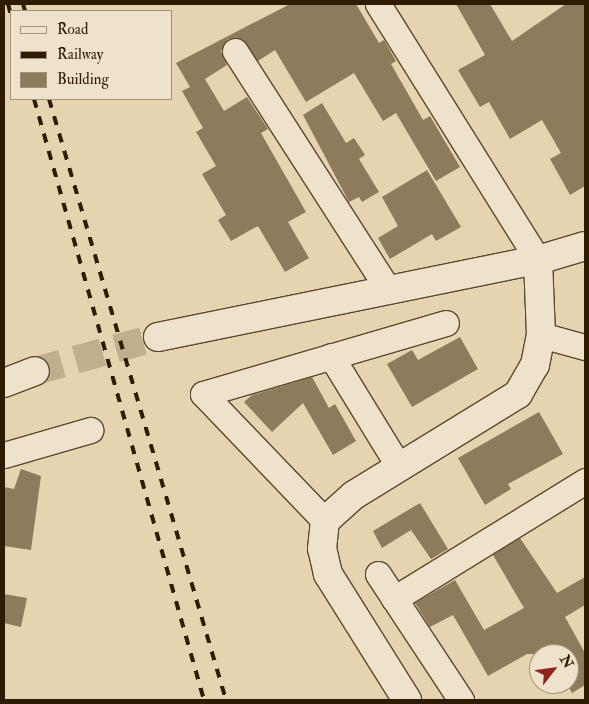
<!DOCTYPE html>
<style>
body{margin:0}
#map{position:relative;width:589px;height:704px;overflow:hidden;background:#e6d3b0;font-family:"IM FELL Double Pica",serif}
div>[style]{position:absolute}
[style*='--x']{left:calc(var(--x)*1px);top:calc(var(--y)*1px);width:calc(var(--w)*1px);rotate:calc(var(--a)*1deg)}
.building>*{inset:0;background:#8e7b5c}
.secondary-tunnel>*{height:28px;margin-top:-14px;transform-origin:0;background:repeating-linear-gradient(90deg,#c1ae8d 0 28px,transparent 0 42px)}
.roads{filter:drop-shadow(1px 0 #5c492d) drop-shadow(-1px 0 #5c492d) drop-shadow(0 1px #5c492d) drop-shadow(0 -1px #5c492d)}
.street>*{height:25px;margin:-12.5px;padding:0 12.5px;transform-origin:12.5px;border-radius:12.5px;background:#efe2cc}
.secondary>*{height:28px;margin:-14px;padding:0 14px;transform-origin:14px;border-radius:14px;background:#efe2cc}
.rail>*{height:4px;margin-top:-2px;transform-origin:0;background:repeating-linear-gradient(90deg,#2e1b01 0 9px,transparent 0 18px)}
span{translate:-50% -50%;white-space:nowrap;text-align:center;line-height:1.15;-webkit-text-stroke:5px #efe2cc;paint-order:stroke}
.frame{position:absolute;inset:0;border:5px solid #2e1b01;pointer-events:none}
.legend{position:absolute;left:10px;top:10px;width:162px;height:90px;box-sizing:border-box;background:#efe2cc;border:1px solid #a2927b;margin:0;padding:6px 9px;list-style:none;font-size:15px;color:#2e1b01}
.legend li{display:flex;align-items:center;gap:10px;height:25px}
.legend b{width:25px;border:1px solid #a2927b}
.north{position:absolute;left:529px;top:644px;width:50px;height:50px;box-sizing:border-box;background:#efe2cc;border:1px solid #a2927b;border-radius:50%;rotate:60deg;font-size:14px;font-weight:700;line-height:20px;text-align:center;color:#2e1b01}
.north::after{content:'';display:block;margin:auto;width:18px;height:22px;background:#8f2418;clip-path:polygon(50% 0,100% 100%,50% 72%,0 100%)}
</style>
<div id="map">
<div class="building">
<div style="clip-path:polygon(290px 4px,356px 4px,379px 43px,384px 40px,396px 61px,391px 64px,423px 120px,430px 116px,460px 167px,436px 181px,396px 113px,383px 121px,354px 73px,306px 102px,275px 50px,258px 61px,242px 39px,228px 39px,221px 51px,227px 65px,205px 79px,224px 111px,247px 97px,268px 129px,261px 133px,306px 212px,288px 222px,309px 258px,285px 272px,258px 226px,231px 241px,218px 220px,226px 215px,202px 174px,216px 166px,196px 132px,203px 128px,182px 91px,190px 87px,176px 63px)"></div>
<div style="clip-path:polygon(456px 4px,490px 4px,512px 41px,566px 4px,585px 4px,585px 186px,570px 195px,550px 159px,561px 153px,542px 120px,510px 139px,489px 102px,480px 107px,458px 70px,485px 55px)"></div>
<div style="clip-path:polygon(322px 103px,346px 143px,354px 138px,365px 155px,359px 159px,379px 192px,362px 202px,359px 197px,349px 202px,303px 115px)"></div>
<div style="clip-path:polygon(427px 170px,461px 227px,436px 241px,432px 234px,390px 259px,378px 238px,398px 226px,382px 197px)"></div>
<div style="clip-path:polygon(460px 337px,478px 369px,412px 407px,387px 364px,412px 350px,418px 360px)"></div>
<div style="clip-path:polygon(312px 377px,329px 408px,335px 404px,356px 441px,333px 455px,303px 403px,272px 432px,244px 402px,252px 395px)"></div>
<div style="clip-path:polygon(539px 412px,563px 454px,508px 484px,511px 489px,485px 505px,458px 458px)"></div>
<div style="clip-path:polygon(21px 469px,41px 476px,31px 550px,4px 546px,4px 487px,14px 489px)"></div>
<div style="clip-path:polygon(420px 503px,448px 549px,431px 559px,411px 530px,382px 548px,373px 531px)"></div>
<div style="clip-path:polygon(520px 538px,557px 593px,585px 577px,585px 605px,565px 617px,585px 653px,585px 685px,572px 693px,567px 684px,569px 654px,527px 654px,488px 676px,453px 615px,430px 627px,415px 603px,455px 580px,484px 630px,524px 608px,493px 555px)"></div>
<div style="clip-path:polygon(4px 594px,27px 598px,21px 627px,4px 623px)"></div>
</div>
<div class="secondary-tunnel">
<div style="--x:35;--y:371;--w:128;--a:-15.5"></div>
</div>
<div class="roads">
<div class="street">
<div style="--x:378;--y:4;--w:302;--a:58"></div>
<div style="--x:235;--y:51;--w:282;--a:57.3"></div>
<div style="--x:541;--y:335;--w:46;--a:15.3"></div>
<div style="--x:331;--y:356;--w:130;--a:58.5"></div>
<div style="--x:4;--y:455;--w:90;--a:-16.2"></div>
<div style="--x:325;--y:521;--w:176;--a:-133.8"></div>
<div style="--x:203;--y:394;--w:253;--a:-16.3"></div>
<div style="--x:378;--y:574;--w:151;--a:56.6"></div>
<div style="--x:394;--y:599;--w:225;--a:-31.7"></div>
</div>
<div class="secondary">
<div style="--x:158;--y:337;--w:388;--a:-11.5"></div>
<div style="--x:538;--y:260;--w:49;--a:-16.6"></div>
<div style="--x:4;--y:383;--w:33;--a:-21"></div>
<div style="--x:407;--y:700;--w:149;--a:-122.1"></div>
<div style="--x:328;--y:574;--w:26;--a:-103"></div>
<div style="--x:322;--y:549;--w:28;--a:-84"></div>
<div style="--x:325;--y:521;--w:39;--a:-42"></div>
<div style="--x:354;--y:495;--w:193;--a:-31.6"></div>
<div style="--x:518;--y:394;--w:34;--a:-60"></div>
<div style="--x:535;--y:365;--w:31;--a:-79"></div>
<div style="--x:541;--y:335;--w:75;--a:-92.3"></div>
</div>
</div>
<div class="rail">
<div style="--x:8;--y:4;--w:11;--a:75"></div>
<div style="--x:23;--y:4;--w:7;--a:74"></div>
<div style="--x:34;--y:99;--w:625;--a:74.21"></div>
<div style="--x:49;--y:99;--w:627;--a:73.59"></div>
</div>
<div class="frame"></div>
<ul class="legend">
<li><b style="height:6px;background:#efe2cc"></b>Road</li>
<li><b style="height:6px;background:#2e1b01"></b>Railway</li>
<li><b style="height:14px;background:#8e7b5c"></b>Building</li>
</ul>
<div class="north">N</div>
</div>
